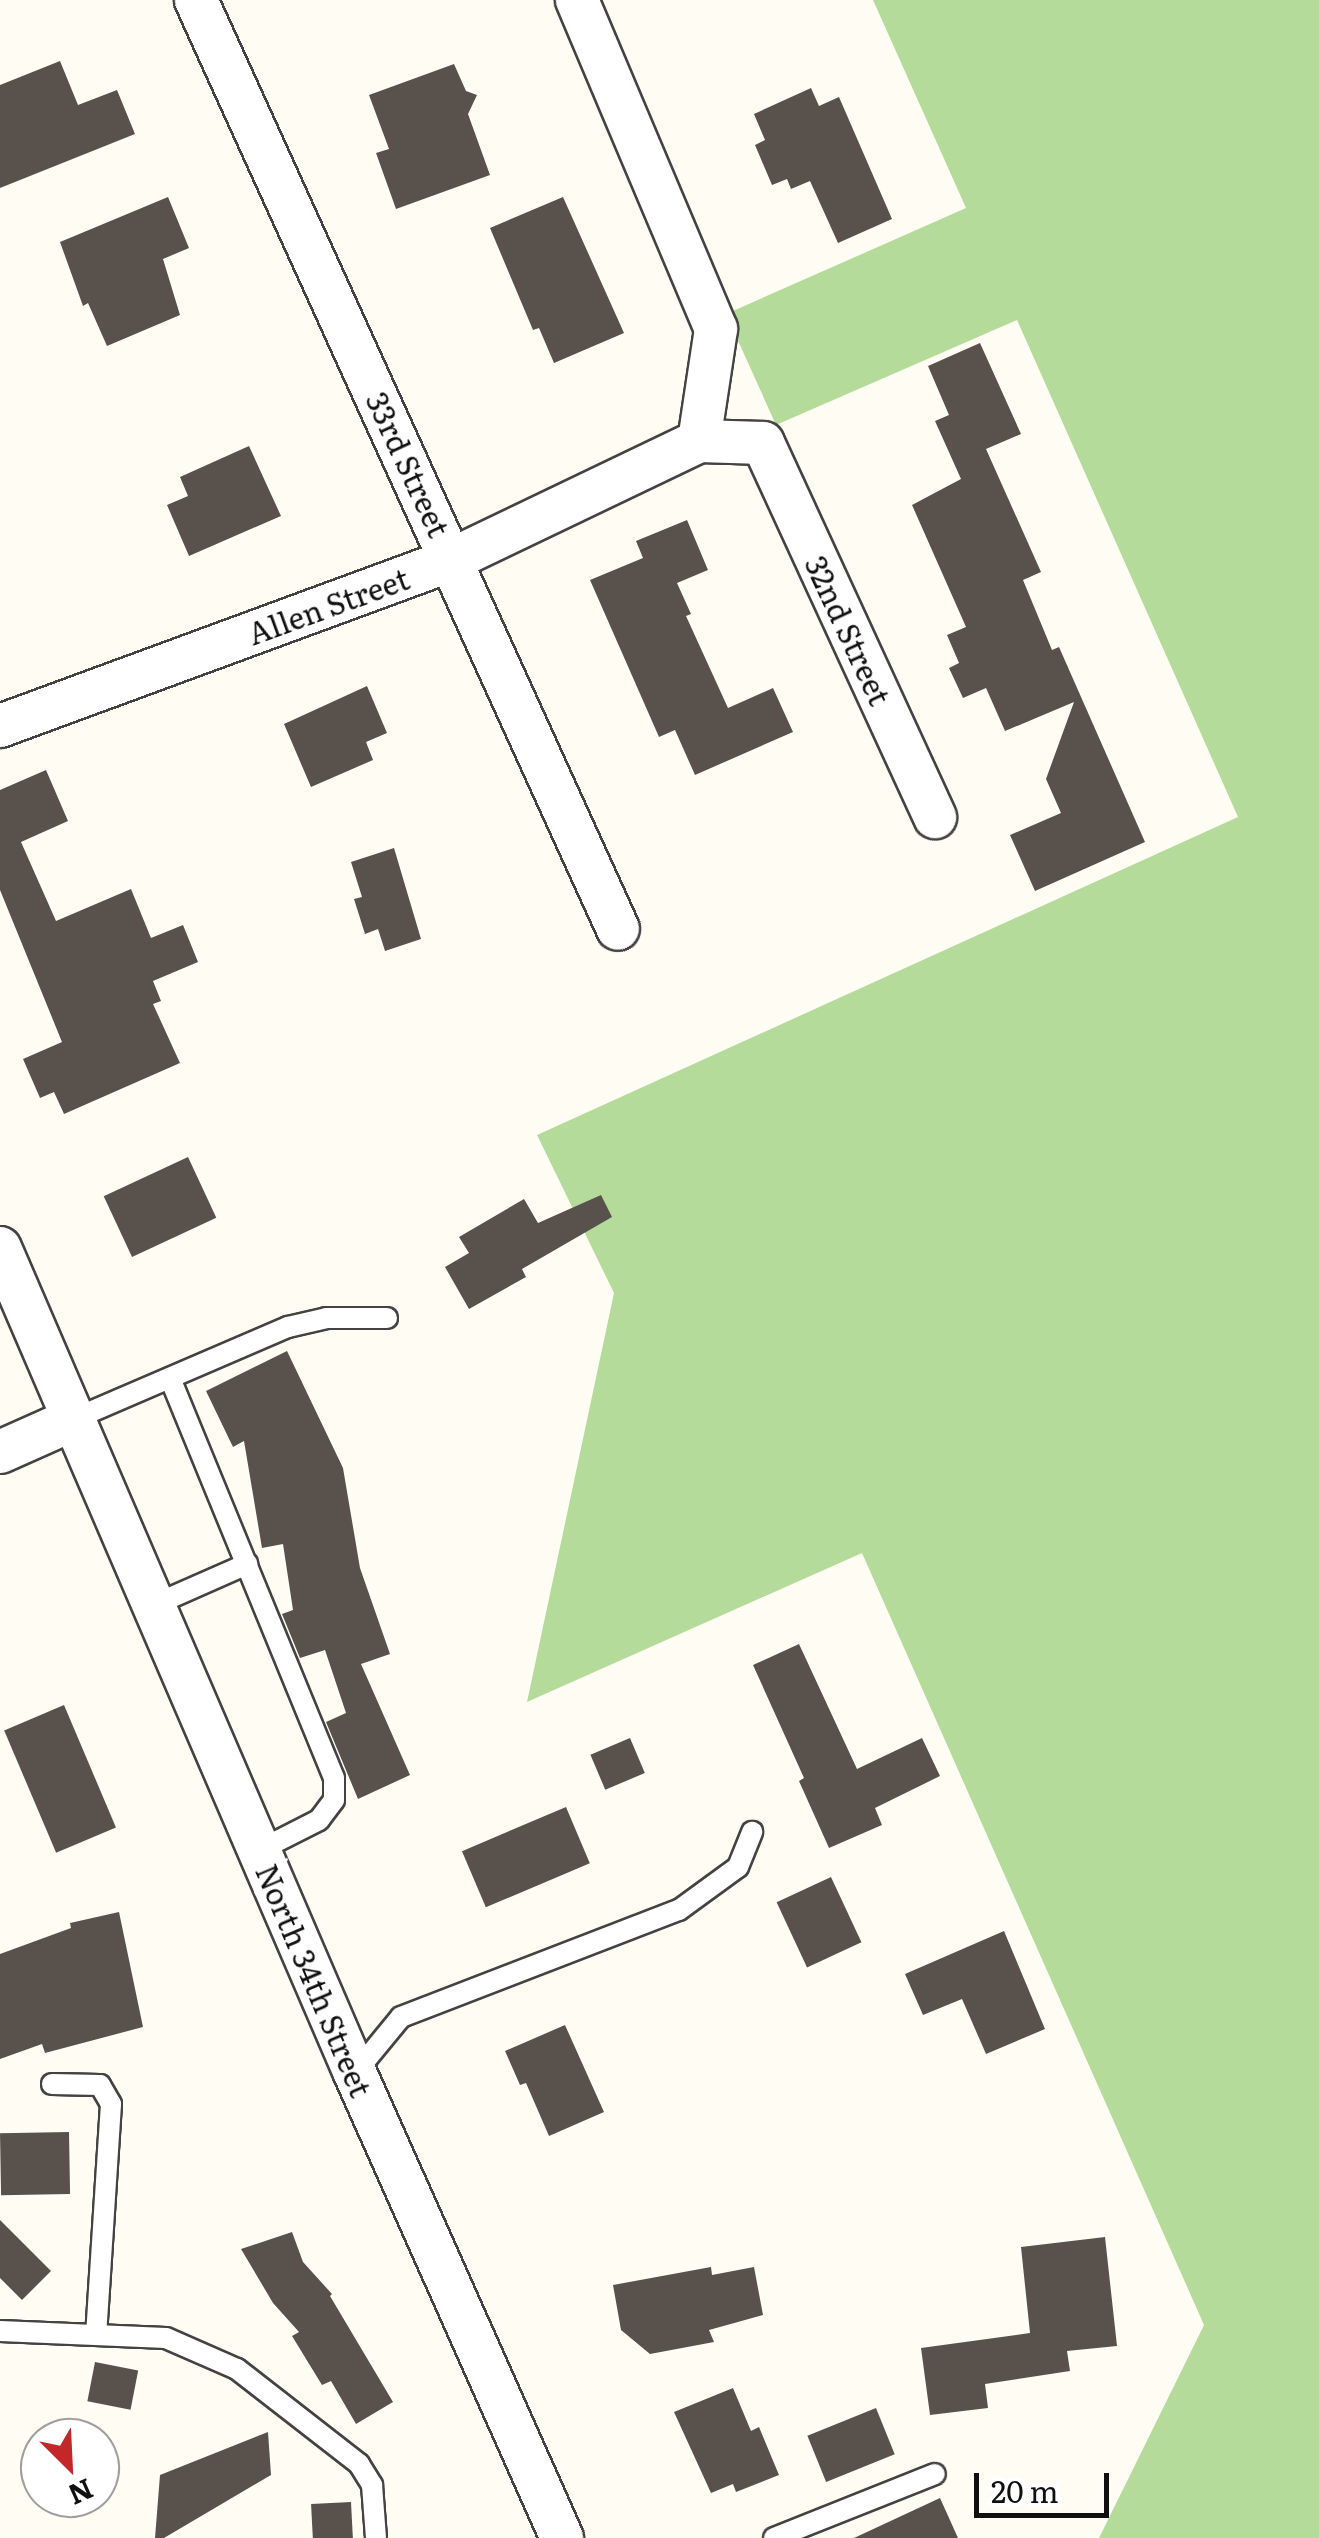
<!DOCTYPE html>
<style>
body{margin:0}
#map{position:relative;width:1319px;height:2538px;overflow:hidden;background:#fffdf3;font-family:Literata,serif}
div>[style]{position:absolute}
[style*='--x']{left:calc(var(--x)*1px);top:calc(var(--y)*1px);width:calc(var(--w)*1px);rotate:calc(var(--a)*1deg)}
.forest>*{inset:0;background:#b5db9b}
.building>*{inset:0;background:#59524c;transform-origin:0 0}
.roads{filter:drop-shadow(2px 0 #434343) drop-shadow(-2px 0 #434343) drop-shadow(0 2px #434343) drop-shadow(0 -2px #434343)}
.service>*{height:20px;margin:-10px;padding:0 10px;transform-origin:10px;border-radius:10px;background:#fff}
.minor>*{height:42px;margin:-21px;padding:0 21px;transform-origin:21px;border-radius:21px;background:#fff}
span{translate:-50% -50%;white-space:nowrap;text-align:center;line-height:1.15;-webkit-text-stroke:10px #fff;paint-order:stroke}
.street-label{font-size:30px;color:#101010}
.north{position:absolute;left:20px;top:2418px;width:100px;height:100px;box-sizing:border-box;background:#fff;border:2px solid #9f9f9f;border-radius:50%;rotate:156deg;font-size:28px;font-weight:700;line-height:40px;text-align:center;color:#101010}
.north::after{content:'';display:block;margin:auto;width:35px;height:45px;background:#c12827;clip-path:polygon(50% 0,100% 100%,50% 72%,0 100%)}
.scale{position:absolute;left:974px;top:2473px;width:135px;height:45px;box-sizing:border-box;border:5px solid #101010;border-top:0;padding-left:12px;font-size:30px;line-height:35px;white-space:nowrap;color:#101010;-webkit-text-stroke:8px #fff;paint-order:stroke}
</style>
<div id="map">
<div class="forest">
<div style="clip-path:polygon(873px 0,1319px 0,1319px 2538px,1099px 2538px,1204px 2325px,862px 1553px,527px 1702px,614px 1293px,537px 1135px,1238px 817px,1017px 320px,776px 425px,726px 314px,966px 208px)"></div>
</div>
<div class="building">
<div style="clip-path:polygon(60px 61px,78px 105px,117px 90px,135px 134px,0 188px,0 85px)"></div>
<div style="clip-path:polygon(454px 64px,466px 91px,477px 95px,468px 114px,490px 175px,396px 209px,376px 153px,389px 149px,369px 95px)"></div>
<div style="clip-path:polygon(811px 88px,819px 106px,839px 97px,892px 219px,838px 243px,810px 181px,791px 189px,787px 179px,772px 185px,755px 145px,765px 140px,754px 114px)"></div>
<div style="clip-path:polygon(168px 197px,189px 248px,163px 259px,180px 315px,107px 346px,88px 303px,83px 306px,60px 242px)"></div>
<div style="clip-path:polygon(563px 197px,624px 333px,554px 363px,539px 328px,533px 330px,490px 228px)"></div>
<div style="clip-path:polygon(980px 343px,1021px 434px,986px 449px,1041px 572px,1023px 580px,1052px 650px,1059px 647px,1145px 842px,1035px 891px,1010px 835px,1061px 813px,1046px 779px,1074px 702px,1005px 731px,986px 688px,963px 698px,949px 668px,959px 663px,947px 635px,966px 627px,912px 505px,961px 479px,935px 421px,949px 415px,928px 366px)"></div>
<div style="clip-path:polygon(249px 446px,281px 516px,189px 556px,167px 505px,188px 496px,180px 477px)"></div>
<div style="clip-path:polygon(687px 520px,708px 570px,677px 583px,691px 614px,686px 616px,728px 708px,773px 688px,793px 732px,695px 775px,675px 730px,659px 737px,590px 580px,643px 558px,636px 541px)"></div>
<div style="clip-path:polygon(367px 686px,387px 733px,366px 742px,373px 760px,311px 787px,284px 724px)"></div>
<div style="clip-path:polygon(46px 770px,68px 821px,21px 842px,56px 921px,131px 889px,151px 938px,183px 925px,198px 962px,153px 981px,161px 1001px,153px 1004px,180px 1063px,64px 1114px,54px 1092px,40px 1098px,23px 1059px,62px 1042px,0 890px,0 790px)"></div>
<div style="clip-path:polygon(394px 848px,421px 939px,385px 951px,378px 929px,365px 934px,354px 899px,362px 897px,351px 862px)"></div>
<div style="left:188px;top:1157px;width:67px;height:93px;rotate:65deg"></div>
<div style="clip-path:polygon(601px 1195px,612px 1217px,522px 1269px,526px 1277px,469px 1309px,445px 1267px,469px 1253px,459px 1237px,524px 1199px,538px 1223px)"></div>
<div style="clip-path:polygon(287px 1351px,343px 1468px,360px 1568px,390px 1654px,361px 1664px,410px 1775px,358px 1799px,326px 1722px,346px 1713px,325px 1650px,300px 1658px,282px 1614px,293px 1610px,283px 1544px,262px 1548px,244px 1441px,233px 1447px,206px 1391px)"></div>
<div style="clip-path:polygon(799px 1644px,857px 1769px,922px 1738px,940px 1776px,875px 1808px,882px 1825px,829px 1848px,799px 1781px,804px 1778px,753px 1665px)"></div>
<div style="left:64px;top:1705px;width:133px;height:65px;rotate:67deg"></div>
<div style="left:630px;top:1738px;width:38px;height:43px;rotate:67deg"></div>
<div style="left:566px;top:1807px;width:61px;height:113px;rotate:67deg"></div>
<div style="left:831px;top:1877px;width:72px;height:60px;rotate:65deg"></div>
<div style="clip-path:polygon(119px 1912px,143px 2027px,45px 2053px,42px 2044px,0 2059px,0 1954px,71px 1928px,70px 1923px)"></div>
<div style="clip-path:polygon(1004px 1931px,1045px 2029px,986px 2054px,962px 1999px,923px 2015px,905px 1974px)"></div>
<div style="clip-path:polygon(565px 2025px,604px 2112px,549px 2136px,526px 2083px,520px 2085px,505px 2051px)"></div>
<div style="left:69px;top:2132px;width:62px;height:69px;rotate:89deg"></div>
<div style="clip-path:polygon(0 2220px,51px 2271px,22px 2300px,0 2278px)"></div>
<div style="clip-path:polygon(292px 2232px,303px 2262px,332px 2294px,330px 2296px,393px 2402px,356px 2424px,331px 2381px,322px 2385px,292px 2336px,299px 2332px,273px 2303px,241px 2249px)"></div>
<div style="clip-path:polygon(1105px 2237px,1117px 2346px,1067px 2351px,1070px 2371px,985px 2384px,988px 2408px,930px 2415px,921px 2348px,1030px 2333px,1021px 2247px)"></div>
<div style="clip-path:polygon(711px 2267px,712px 2275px,754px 2267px,763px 2315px,709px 2330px,714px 2342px,650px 2354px,621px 2330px,613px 2285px)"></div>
<div style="left:95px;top:2362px;width:44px;height:40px;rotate:11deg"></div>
<div style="clip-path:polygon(733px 2388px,751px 2431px,759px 2427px,779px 2475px,736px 2492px,733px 2484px,711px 2493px,674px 2412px)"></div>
<div style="left:876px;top:2408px;width:50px;height:74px;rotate:68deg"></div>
<div style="clip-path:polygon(268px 2432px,271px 2475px,164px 2538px,155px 2538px,160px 2475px)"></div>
<div style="clip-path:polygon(940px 2498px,958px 2538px,854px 2538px)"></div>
<div style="left:351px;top:2502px;width:36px;height:40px;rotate:87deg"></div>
</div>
<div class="roads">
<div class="service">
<div style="--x:170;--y:1378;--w:432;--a:67.7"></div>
<div style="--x:334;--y:1778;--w:22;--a:90"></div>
<div style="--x:334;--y:1800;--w:25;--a:127"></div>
<div style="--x:319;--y:1820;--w:66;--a:153"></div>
<div style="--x:74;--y:1419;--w:233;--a:-23.3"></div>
<div style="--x:288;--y:1327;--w:39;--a:-13"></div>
<div style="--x:326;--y:1318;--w:61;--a:0"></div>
<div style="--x:154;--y:1605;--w:102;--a:-23.8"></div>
<div style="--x:355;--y:2073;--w:72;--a:-50.6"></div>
<div style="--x:401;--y:2017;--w:298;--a:-21.1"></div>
<div style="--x:679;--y:1910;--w:73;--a:-36.1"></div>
<div style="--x:738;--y:1867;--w:38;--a:-68"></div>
<div style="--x:52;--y:2084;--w:48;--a:1.2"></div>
<div style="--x:100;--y:2085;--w:22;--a:60"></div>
<div style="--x:111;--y:2104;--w:229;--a:93.7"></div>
<div style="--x:0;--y:2331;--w:166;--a:2.4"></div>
<div style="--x:166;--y:2338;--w:77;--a:23.6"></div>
<div style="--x:237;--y:2369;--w:155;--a:37.9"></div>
<div style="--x:359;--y:2464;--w:25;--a:58"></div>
<div style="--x:372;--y:2485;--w:53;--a:85.7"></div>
<div style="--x:774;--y:2538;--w:173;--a:-21.7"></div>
</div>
<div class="minor">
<div style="--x:196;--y:0;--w:1020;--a:65.57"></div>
<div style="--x:577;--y:0;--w:357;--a:67.1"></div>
<div style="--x:716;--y:329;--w:113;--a:98.6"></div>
<div style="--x:0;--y:726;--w:483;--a:-20.2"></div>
<div style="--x:453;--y:559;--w:273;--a:-25.6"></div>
<div style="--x:699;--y:441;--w:64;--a:1.8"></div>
<div style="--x:763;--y:443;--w:412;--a:65.3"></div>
<div style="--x:0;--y:1248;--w:898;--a:66.72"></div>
<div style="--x:355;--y:2073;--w:509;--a:66"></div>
<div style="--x:0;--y:1452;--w:81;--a:-24"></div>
</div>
</div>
<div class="street-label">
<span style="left:409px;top:464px;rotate:65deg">33rd Street</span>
<span style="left:328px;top:605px;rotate:-20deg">Allen Street</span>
<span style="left:849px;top:630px;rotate:65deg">32nd Street</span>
<span style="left:315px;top:1980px;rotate:67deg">North 34th Street</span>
</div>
<div class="north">N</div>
<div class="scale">20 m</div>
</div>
